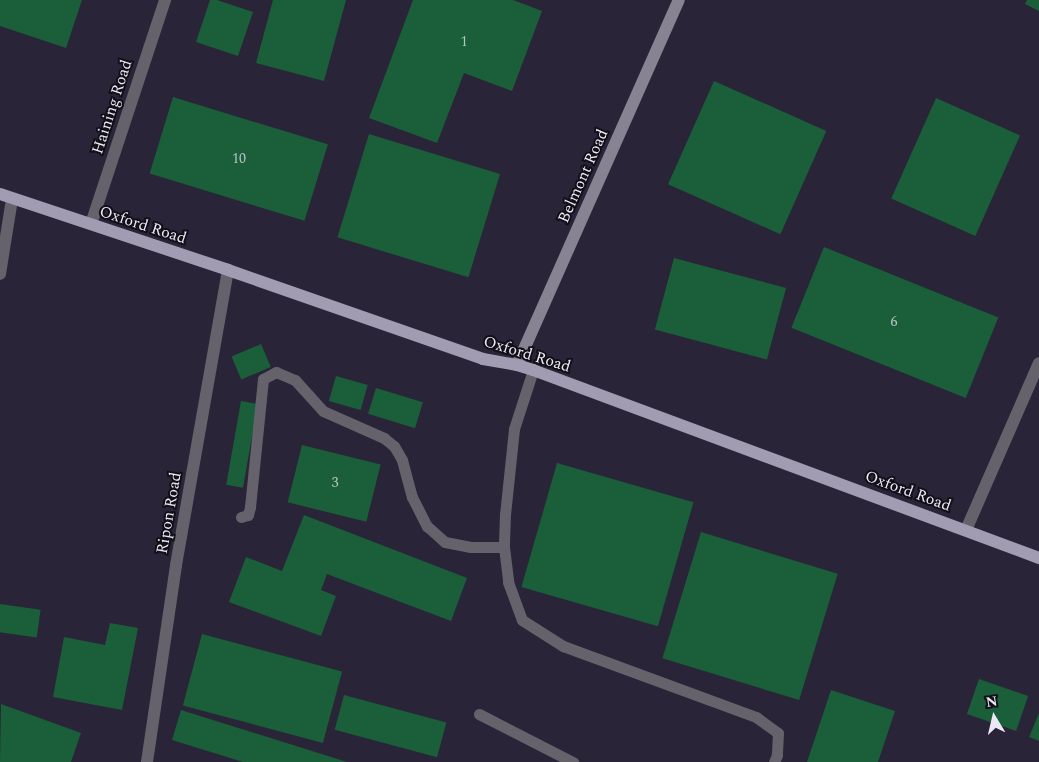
<!DOCTYPE html>
<style>
body{margin:0}
#map{position:relative;width:1039px;height:762px;overflow:hidden;background:#292437;font-family:Spectral,serif}
div>[style]{position:absolute}
[style*='--x']{left:calc(var(--x)*1px);top:calc(var(--y)*1px);width:calc(var(--w)*1px);rotate:calc(var(--a)*1deg)}
.building>*{inset:0;background:#1a5f39;transform-origin:0 0}
.service>*{height:11px;margin:-5.5px;padding:0 5.5px;transform-origin:5.5px;border-radius:5.5px;background:#65626c}
.minor>*{height:12px;margin:-6px;padding:0 6px;transform-origin:6px;border-radius:6px;background:#65626c}
.secondary>*{height:12px;margin:-6px;padding:0 6px;transform-origin:6px;border-radius:6px;background:#878393}
.primary>*{height:12px;margin:-6px;padding:0 6px;transform-origin:6px;border-radius:6px;background:#a29cb2}
span{translate:-50% -50%;white-space:nowrap;text-align:center;line-height:1.15;-webkit-text-stroke:4px #110f17;paint-order:stroke}
.number-label{font-size:14px;color:#b8c6c7}
.number-label span{-webkit-text-stroke-width:0}
.street-label{font-size:16px;color:#ece9f6}
.north{position:absolute;left:969px;top:692px;width:50px;height:50px;-webkit-text-stroke:4px #110f17;paint-order:stroke;rotate:351deg;font-size:14px;font-weight:700;line-height:20px;text-align:center;color:#ece9f6}
.north::after{content:'';display:block;margin:auto;width:18px;height:22px;background:#ece9f6;clip-path:polygon(50% 0,100% 100%,50% 72%,0 100%)}
</style>
<div id="map">
<div class="building">
<div style="clip-path:polygon(0 0,82px 0,66px 48px,0 26px)"></div>
<div style="clip-path:polygon(210px 0,217px 0,253px 12px,238px 56px,196px 42px)"></div>
<div style="clip-path:polygon(273px 0,346px 0,324px 81px,256px 63px)"></div>
<div style="clip-path:polygon(413px 0,513px 0,542px 11px,512px 91px,464px 73px,437px 143px,369px 118px)"></div>
<div style="clip-path:polygon(1027px 0,1039px 0,1039px 11px,1025px 4px)"></div>
<div style="left:714px;top:81px;width:123px;height:113px;rotate:24deg"></div>
<div style="left:173px;top:97px;width:162px;height:80px;rotate:17deg"></div>
<div style="left:936px;top:98px;width:92px;height:110px;rotate:24deg"></div>
<div style="left:369px;top:134px;width:137px;height:108px;rotate:17deg"></div>
<div style="left:824px;top:247px;width:188px;height:87px;rotate:22deg"></div>
<div style="left:674px;top:258px;width:116px;height:74px;rotate:15deg"></div>
<div style="left:261px;top:344px;width:25px;height:32px;rotate:67deg"></div>
<div style="left:336px;top:376px;width:33px;height:26px;rotate:16deg"></div>
<div style="left:376px;top:388px;width:49px;height:27px;rotate:17deg"></div>
<div style="left:241px;top:401px;width:17px;height:85px;rotate:10deg"></div>
<div style="left:302px;top:445px;width:81px;height:59px;rotate:14deg"></div>
<div style="left:557px;top:463px;width:142px;height:129px;rotate:16deg"></div>
<div style="clip-path:polygon(304px 515px,467px 578px,451px 621px,327px 574px,321px 590px,336px 596px,321px 636px,229px 602px,246px 557px,282px 571px)"></div>
<div style="left:701px;top:532px;width:143px;height:132px;rotate:17deg"></div>
<div style="left:0;top:604px;width:41px;height:28px;rotate:8deg"></div>
<div style="clip-path:polygon(110px 623px,138px 628px,122px 710px,53px 697px,64px 637px,105px 645px)"></div>
<div style="left:202px;top:634px;width:145px;height:74px;rotate:15deg"></div>
<div style="left:979px;top:679px;width:52px;height:37px;rotate:19deg"></div>
<div style="clip-path:polygon(831px 690px,895px 711px,878px 762px,807px 762px)"></div>
<div style="left:344px;top:695px;width:106px;height:36px;rotate:15deg"></div>
<div style="clip-path:polygon(1px 704px,81px 733px,71px 762px,0 762px)"></div>
<div style="clip-path:polygon(181px 710px,347px 762px,243px 762px,172px 740px)"></div>
<div style="clip-path:polygon(1039px 713px,1039px 741px,1029px 737px)"></div>
</div>
<div class="service">
<div style="--x:533;--y:370;--w:62;--a:107.9"></div>
<div style="--x:514;--y:429;--w:85;--a:96"></div>
<div style="--x:505;--y:514;--w:33;--a:92"></div>
<div style="--x:504;--y:547;--w:35;--a:83"></div>
<div style="--x:508;--y:582;--w:40;--a:69.8"></div>
<div style="--x:522;--y:620;--w:49;--a:32.4"></div>
<div style="--x:563;--y:646;--w:206;--a:20.2"></div>
<div style="--x:756;--y:717;--w:27;--a:36"></div>
<div style="--x:778;--y:733;--w:22;--a:93"></div>
<div style="--x:777;--y:755;--w:8;--a:113"></div>
<div style="--x:241;--y:517;--w:7;--a:-16"></div>
<div style="--x:248;--y:515;--w:8;--a:-76"></div>
<div style="--x:250;--y:507;--w:129;--a:-84.2"></div>
<div style="--x:263;--y:379;--w:15;--a:-28"></div>
<div style="--x:276;--y:372;--w:21;--a:23"></div>
<div style="--x:295;--y:380;--w:42;--a:47.9"></div>
<div style="--x:323;--y:411;--w:67;--a:23.9"></div>
<div style="--x:384;--y:438;--w:13;--a:39"></div>
<div style="--x:394;--y:446;--w:16;--a:60"></div>
<div style="--x:402;--y:460;--w:38;--a:75"></div>
<div style="--x:412;--y:497;--w:33;--a:63"></div>
<div style="--x:427;--y:526;--w:24;--a:42"></div>
<div style="--x:445;--y:542;--w:25;--a:11"></div>
<div style="--x:470;--y:547;--w:34;--a:0"></div>
<div style="--x:479;--y:714;--w:106;--a:27.1"></div>
</div>
<div class="minor">
<div style="--x:91;--y:224;--w:236;--a:-71.7"></div>
<div style="--x:0;--y:274;--w:76;--a:-80.9"></div>
<div style="--x:966;--y:530;--w:182;--a:-66.4"></div>
<div style="--x:147;--y:762;--w:199;--a:-81.6"></div>
<div style="--x:176;--y:565;--w:300;--a:-80"></div>
</div>
<div class="secondary">
<div style="--x:517;--y:365;--w:399;--a:-66.1"></div>
</div>
<div class="primary">
<div style="--x:0;--y:194;--w:240;--a:18.4"></div>
<div style="--x:228;--y:270;--w:270;--a:19.2"></div>
<div style="--x:483;--y:359;--w:35;--a:10"></div>
<div style="--x:517;--y:365;--w:17;--a:17"></div>
<div style="--x:533;--y:370;--w:540;--a:20.38"></div>
</div>
<div class="number-label">
<span style="left:464px;top:42px">1</span>
<span style="left:239px;top:159px">10</span>
<span style="left:894px;top:322px">6</span>
<span style="left:335px;top:483px">3</span>
</div>
<div class="street-label">
<span style="left:112px;top:107px;rotate:-72deg">Haining Road</span>
<span style="left:583px;top:176px;rotate:-66deg">Belmont Road</span>
<span style="left:143px;top:225px;rotate:18deg">Oxford Road</span>
<span style="left:527px;top:354px;rotate:17deg">Oxford Road</span>
<span style="left:908px;top:491px;rotate:20deg">Oxford Road</span>
<span style="left:169px;top:513px;rotate:-80deg">Ripon Road</span>
</div>
<div class="north">N</div>
</div>
